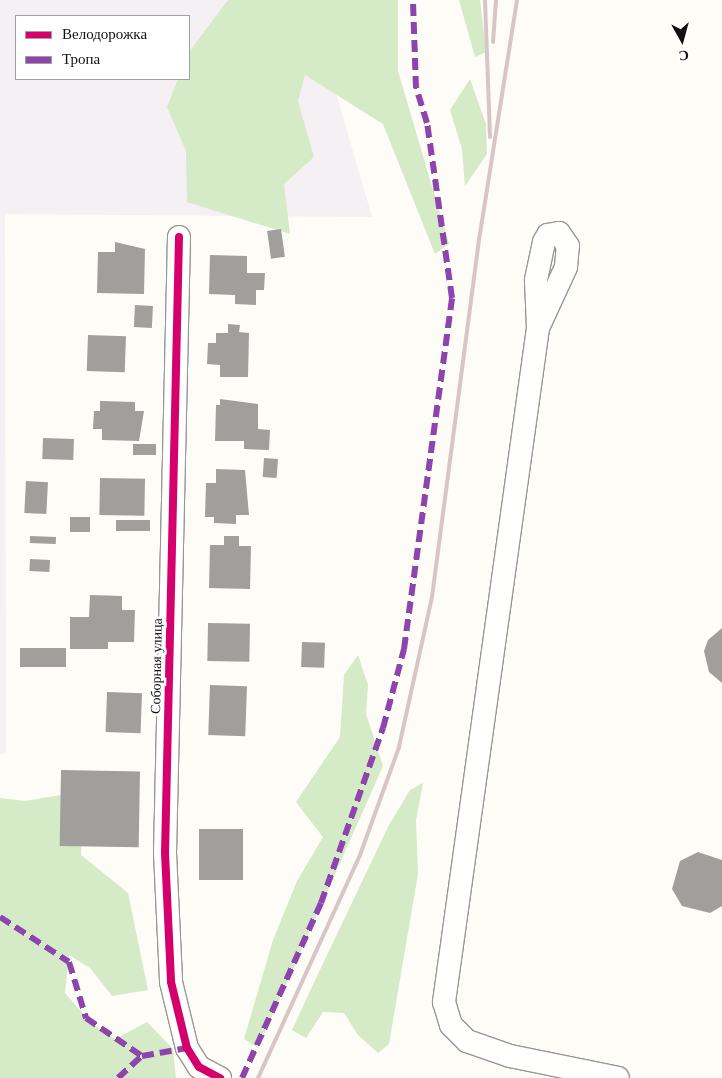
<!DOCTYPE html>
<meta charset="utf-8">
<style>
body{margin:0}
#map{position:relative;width:722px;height:1078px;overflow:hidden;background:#fdfcf7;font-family:Georgia,serif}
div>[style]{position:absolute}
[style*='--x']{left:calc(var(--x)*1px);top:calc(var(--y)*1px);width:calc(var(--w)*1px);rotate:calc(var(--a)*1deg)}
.industrial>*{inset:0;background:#f5f0f3}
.forest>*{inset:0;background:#d5eac6}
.building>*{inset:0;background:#a19f9c;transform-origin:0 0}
.roads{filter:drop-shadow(1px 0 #979795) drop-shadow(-1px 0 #979795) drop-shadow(0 1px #979795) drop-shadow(0 -1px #979795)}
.minor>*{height:22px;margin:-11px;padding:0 11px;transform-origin:11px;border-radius:11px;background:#fffffe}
.rail>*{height:4px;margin:-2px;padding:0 2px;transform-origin:2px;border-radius:2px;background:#d8c6c6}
.quiet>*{height:6px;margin-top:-3px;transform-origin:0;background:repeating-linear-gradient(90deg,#8e44ad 0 12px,transparent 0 18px)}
.cycleway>*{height:8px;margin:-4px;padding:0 4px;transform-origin:4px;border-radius:4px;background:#d6006c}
span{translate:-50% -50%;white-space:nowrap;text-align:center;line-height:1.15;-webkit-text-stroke:5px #fff;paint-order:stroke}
.street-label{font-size:14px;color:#111}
.legend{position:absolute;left:15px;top:15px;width:175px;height:65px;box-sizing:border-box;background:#fff;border:1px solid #a0a0a0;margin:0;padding:6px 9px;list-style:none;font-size:15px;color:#111}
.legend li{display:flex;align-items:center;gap:10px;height:25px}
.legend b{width:25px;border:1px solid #a0a0a0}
.north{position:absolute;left:657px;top:15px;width:50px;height:50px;-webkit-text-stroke:4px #fff;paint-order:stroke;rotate:173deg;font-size:14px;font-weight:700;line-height:20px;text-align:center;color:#111}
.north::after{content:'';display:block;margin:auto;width:18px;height:22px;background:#111;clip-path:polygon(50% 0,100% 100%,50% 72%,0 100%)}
</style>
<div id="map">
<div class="industrial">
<div style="clip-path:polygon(evenodd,0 0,309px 0,372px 217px,5px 214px,6px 753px,0 754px,0 0,16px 16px,189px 16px,189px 79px,16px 79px,16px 16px)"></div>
</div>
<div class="forest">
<div style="clip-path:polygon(228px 0,398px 0,398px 71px,449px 244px,435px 254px,383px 124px,305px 75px,298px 101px,314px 157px,284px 184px,290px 234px,187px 202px,186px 151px,167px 107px,178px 79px,189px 79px,189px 52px)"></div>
<div style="clip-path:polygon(459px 0,480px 0,486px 52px,475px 57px)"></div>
<div style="clip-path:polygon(470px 79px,486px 124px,487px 154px,465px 186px,462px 149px,450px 110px)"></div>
<div style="clip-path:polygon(358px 655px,368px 685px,366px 714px,383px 766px,258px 1048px,244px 1039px,273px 940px,297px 881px,323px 837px,296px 802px,340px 737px,344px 675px)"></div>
<div style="clip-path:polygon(423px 783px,416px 820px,418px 874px,389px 1044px,378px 1053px,358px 1035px,344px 1013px,323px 1012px,306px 1038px,292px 1030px,318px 974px,388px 827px,410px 790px)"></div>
<div style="clip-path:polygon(61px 795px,82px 817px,81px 855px,128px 893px,148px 990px,112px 996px,90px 968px,69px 955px,65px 993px,91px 1023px,115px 1039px,147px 1022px,173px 1049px,176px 1078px,0 1078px,0 798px,25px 801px)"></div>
</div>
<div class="building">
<div style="left:281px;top:229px;width:28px;height:14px;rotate:82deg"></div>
<div style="clip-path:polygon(115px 242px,145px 249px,144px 294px,97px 293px,98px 252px,115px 252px)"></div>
<div style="clip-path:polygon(210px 255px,247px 256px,247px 273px,265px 273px,264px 290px,256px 290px,256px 305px,235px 304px,235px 295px,209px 294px)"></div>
<div style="left:135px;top:305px;width:18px;height:22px;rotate:3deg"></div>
<div style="clip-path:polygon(228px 324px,240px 325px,239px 332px,249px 333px,248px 377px,220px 377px,220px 365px,207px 364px,208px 343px,216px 343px,216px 333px,228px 333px)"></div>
<div style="left:88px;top:335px;width:38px;height:36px;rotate:2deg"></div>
<div style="clip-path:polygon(220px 399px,258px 404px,258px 429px,270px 430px,269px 450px,244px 449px,244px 441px,215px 441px,216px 405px,220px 405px)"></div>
<div style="clip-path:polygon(100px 401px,135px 402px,135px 411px,144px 411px,139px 441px,102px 440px,102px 429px,93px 429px,94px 411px,100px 411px)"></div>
<div style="left:43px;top:438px;width:31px;height:21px;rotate:2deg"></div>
<div style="left:133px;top:444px;width:23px;height:11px"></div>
<div style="left:264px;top:458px;width:14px;height:19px;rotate:4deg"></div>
<div style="clip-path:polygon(216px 469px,245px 470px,249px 515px,236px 515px,236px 524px,214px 523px,214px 517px,205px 517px,206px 483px,216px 483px)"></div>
<div style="left:100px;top:478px;width:45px;height:37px;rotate:1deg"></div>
<div style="left:26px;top:481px;width:22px;height:32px;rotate:3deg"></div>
<div style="left:70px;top:517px;width:20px;height:15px"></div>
<div style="left:116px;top:520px;width:34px;height:11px"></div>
<div style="left:30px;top:536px;width:26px;height:7px;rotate:2deg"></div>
<div style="clip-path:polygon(224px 536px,239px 536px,239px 546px,251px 546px,250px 589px,209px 588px,210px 545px,224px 545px)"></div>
<div style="left:30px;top:559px;width:20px;height:12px;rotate:3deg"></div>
<div style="clip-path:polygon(90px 595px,122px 596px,122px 610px,135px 610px,134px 642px,108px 642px,108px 649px,70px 649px,70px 617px,89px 617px)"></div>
<div style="left:208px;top:623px;width:42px;height:38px;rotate:1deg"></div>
<div style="clip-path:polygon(722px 628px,722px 683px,709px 672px,704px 651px,708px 640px)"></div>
<div style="left:302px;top:642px;width:23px;height:25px;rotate:2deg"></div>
<div style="left:20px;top:648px;width:46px;height:19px"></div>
<div style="left:210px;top:685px;width:37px;height:50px;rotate:2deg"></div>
<div style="left:107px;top:692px;width:35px;height:40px;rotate:2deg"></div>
<div style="left:61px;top:770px;width:79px;height:76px;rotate:1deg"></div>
<div style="left:199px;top:829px;width:44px;height:51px"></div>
<div style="clip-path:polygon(698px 852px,722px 860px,722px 906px,710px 913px,682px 906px,672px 889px,680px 861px)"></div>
</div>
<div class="roads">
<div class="minor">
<div style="--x:179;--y:237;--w:616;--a:91.3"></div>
<div style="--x:165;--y:853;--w:129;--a:87.3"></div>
<div style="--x:171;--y:982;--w:68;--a:76.4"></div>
<div style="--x:187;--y:1048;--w:22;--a:58"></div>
<div style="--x:199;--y:1067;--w:24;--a:28"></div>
<div style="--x:538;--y:328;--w:67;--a:-65.3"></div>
<div style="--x:566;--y:267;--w:21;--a:-85"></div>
<div style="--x:568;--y:246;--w:16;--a:-125"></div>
<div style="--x:559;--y:233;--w:11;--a:170"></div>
<div style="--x:548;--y:235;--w:8;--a:120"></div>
<div style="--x:544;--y:242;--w:39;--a:102"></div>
<div style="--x:536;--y:280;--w:48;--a:87.6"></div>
<div style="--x:538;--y:328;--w:681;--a:97.94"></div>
<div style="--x:444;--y:1002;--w:24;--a:73"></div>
<div style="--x:451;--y:1025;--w:23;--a:45"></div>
<div style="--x:467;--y:1041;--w:46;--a:19.2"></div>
<div style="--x:510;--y:1056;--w:110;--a:11.5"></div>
</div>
</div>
<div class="rail">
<div style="--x:485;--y:0;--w:137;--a:87.9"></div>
<div style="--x:493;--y:42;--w:42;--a:-85.9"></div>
<div style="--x:258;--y:1078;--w:245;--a:-65.4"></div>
<div style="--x:360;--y:855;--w:115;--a:-70.1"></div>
<div style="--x:399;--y:747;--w:154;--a:-77.6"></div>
<div style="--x:432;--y:597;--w:360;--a:-82.5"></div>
<div style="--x:479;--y:240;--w:243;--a:-81"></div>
</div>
<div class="quiet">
<div style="--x:0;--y:917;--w:82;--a:33.1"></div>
<div style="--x:69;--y:962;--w:59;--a:73.1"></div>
<div style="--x:86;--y:1018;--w:68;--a:34.2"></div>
<div style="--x:118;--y:1078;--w:33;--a:-43"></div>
<div style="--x:142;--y:1056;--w:46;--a:-10.1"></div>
<div style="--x:242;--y:1078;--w:192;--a:-65.7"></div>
<div style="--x:321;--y:903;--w:186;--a:-70.5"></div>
<div style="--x:383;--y:728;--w:82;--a:-75.1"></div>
<div style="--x:404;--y:649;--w:354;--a:-82.2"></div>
<div style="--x:452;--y:298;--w:177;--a:-98.1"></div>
<div style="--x:427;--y:123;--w:37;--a:-107"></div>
<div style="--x:416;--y:88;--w:88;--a:-92"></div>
</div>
<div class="cycleway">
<div style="--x:179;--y:237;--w:616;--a:91.3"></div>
<div style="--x:165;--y:853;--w:129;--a:87.3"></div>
<div style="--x:171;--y:982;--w:68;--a:76.4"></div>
<div style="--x:187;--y:1048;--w:22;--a:58"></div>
<div style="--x:199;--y:1067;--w:24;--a:28"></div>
</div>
<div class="street-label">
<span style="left:157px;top:666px;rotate:-89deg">Соборная улица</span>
</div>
<ul class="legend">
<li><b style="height:6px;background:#d6006c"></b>Велодорожка</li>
<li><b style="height:6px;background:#8e44ad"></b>Тропа</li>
</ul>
<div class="north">С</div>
</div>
